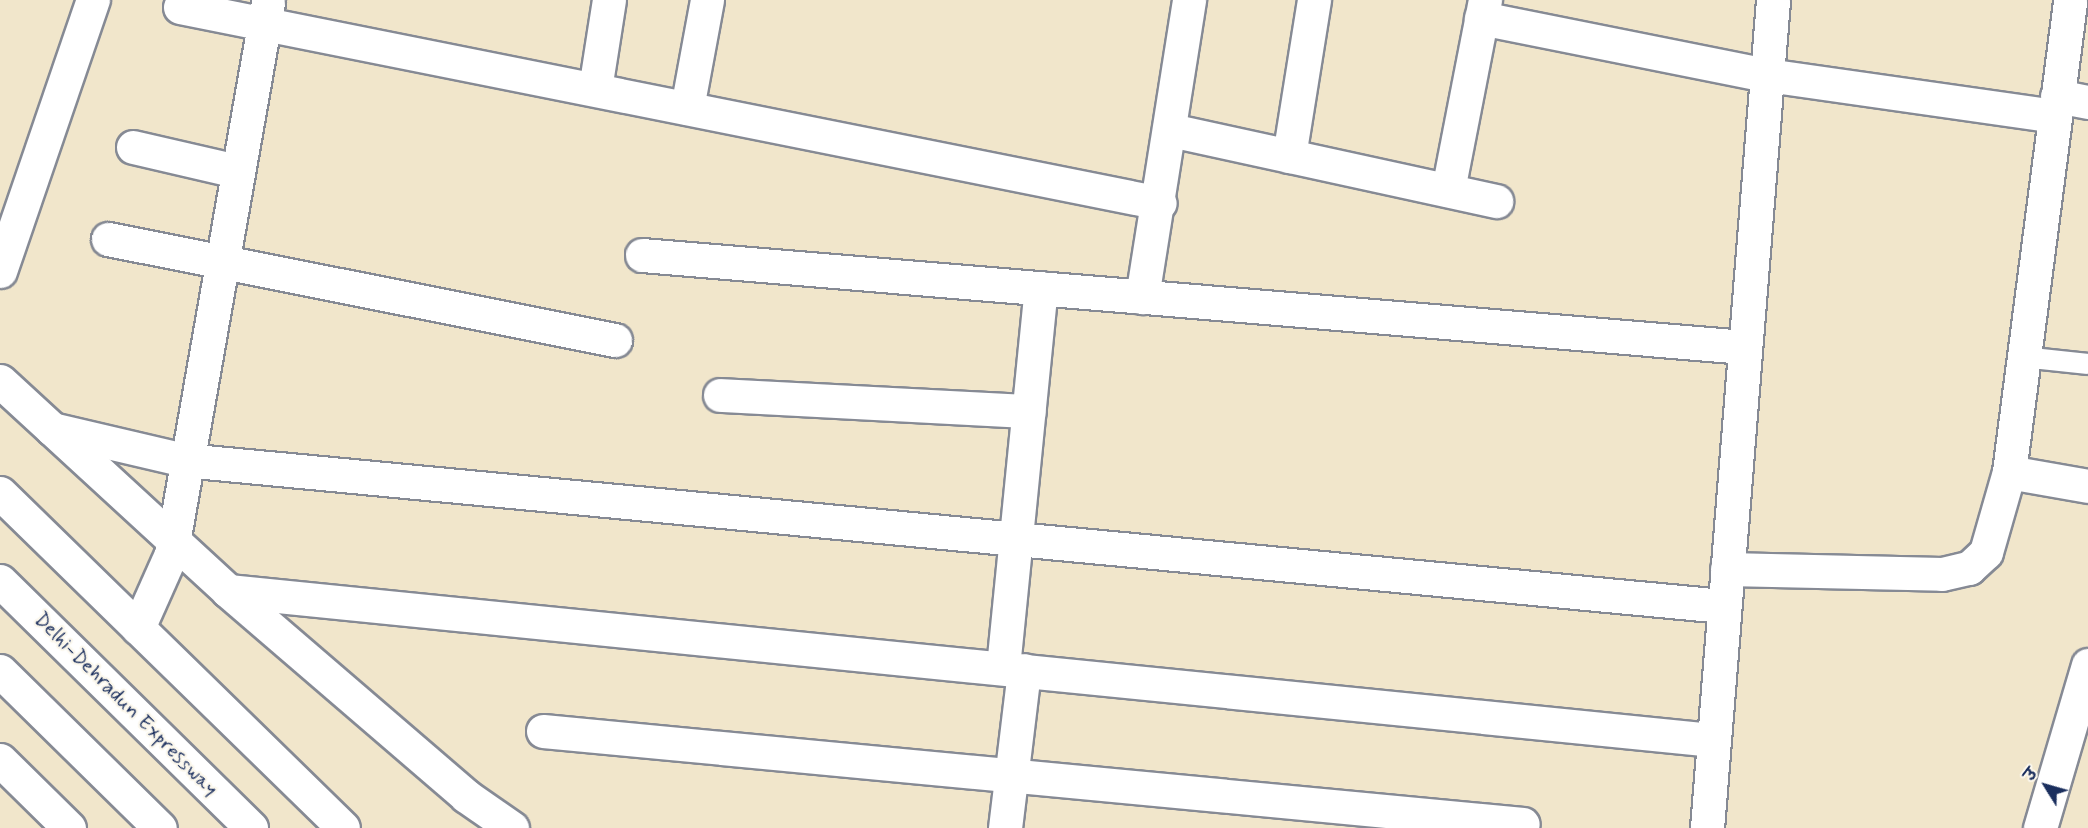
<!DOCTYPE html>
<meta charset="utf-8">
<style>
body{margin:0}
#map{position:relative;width:2088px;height:828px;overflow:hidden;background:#f1e6cb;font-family:Mynerve,"Playpen Sans Deva",sans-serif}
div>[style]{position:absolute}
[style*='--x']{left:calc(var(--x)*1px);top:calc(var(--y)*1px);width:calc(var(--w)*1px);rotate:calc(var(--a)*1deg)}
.roads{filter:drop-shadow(2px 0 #868a94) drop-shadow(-2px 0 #868a94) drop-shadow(0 2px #868a94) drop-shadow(0 -2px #868a94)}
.service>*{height:20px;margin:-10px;padding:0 10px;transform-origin:10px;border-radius:10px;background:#fff}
.minor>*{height:33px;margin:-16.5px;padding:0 16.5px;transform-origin:16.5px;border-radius:16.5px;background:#fff}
.tertiary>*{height:33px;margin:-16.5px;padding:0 16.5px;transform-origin:16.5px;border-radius:16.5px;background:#fff}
.motorway>*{height:33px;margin:-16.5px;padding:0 16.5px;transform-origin:16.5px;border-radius:16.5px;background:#fff}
span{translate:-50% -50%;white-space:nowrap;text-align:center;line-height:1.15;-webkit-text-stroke:4.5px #fbf7ec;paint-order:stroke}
.street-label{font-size:21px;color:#1b2f5e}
.north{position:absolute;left:2016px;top:756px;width:60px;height:60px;-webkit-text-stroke:4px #fbf7ec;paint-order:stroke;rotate:307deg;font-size:16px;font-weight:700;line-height:24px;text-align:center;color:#1b2f5e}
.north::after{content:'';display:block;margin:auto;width:21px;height:27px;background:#1b2f5e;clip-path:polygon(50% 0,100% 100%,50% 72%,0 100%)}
</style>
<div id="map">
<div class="roads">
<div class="service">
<div style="--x:2023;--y:357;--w:65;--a:6.1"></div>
</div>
<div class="minor">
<div style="--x:180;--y:7;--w:999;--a:11.31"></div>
<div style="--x:1481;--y:18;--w:292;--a:11.3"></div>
<div style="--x:1767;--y:75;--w:291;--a:8.1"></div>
<div style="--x:595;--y:89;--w:90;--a:-81.1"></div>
<div style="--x:2057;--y:96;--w:32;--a:11"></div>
<div style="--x:687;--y:108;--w:110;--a:-79.5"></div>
<div style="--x:1170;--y:130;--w:334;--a:12.3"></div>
<div style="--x:133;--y:147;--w:107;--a:13"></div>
<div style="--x:1289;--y:156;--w:158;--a:-80.9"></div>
<div style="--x:1448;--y:190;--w:194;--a:-79"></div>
<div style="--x:108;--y:239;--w:517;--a:11.27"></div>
<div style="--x:642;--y:255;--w:1107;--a:4.77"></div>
<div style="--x:0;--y:271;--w:287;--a:-71.1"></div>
<div style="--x:1142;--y:297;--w:301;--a:-81"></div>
<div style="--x:0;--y:381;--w:310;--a:42.6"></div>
<div style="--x:228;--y:591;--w:314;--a:40.7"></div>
<div style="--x:466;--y:796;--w:56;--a:34.8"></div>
<div style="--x:720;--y:395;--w:309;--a:3"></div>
<div style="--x:52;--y:429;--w:136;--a:13.2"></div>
<div style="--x:184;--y:460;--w:1547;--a:5.42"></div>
<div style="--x:2009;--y:472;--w:80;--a:10"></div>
<div style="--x:1727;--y:569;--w:215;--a:1.3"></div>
<div style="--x:1942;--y:574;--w:28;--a:-13"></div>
<div style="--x:1969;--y:568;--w:23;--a:-43"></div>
<div style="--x:1986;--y:552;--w:83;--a:-74"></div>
<div style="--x:2009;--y:472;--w:476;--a:-82.6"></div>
<div style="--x:228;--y:591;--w:1493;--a:5.73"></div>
<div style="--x:138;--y:628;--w:81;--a:-66"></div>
<div style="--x:171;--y:554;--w:560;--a:-80.03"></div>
<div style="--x:1003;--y:667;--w:381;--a:-84.3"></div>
<div style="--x:543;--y:731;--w:984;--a:5.42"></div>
<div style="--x:1005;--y:828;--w:159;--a:-83.1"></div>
<div style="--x:1707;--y:828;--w:831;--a:-85.44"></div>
<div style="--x:2040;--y:828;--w:170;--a:-73.6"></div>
</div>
<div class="tertiary">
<div style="--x:0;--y:493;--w:479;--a:44.3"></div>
<div style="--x:0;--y:760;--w:97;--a:44.6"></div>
</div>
<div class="motorway">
<div style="--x:0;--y:581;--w:352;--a:44.5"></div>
<div style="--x:0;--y:671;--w:224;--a:44.5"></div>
</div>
</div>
<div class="street-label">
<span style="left:126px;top:704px;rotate:45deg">Delhi-Dehradun Expressway</span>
</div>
<div class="north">उ</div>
</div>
